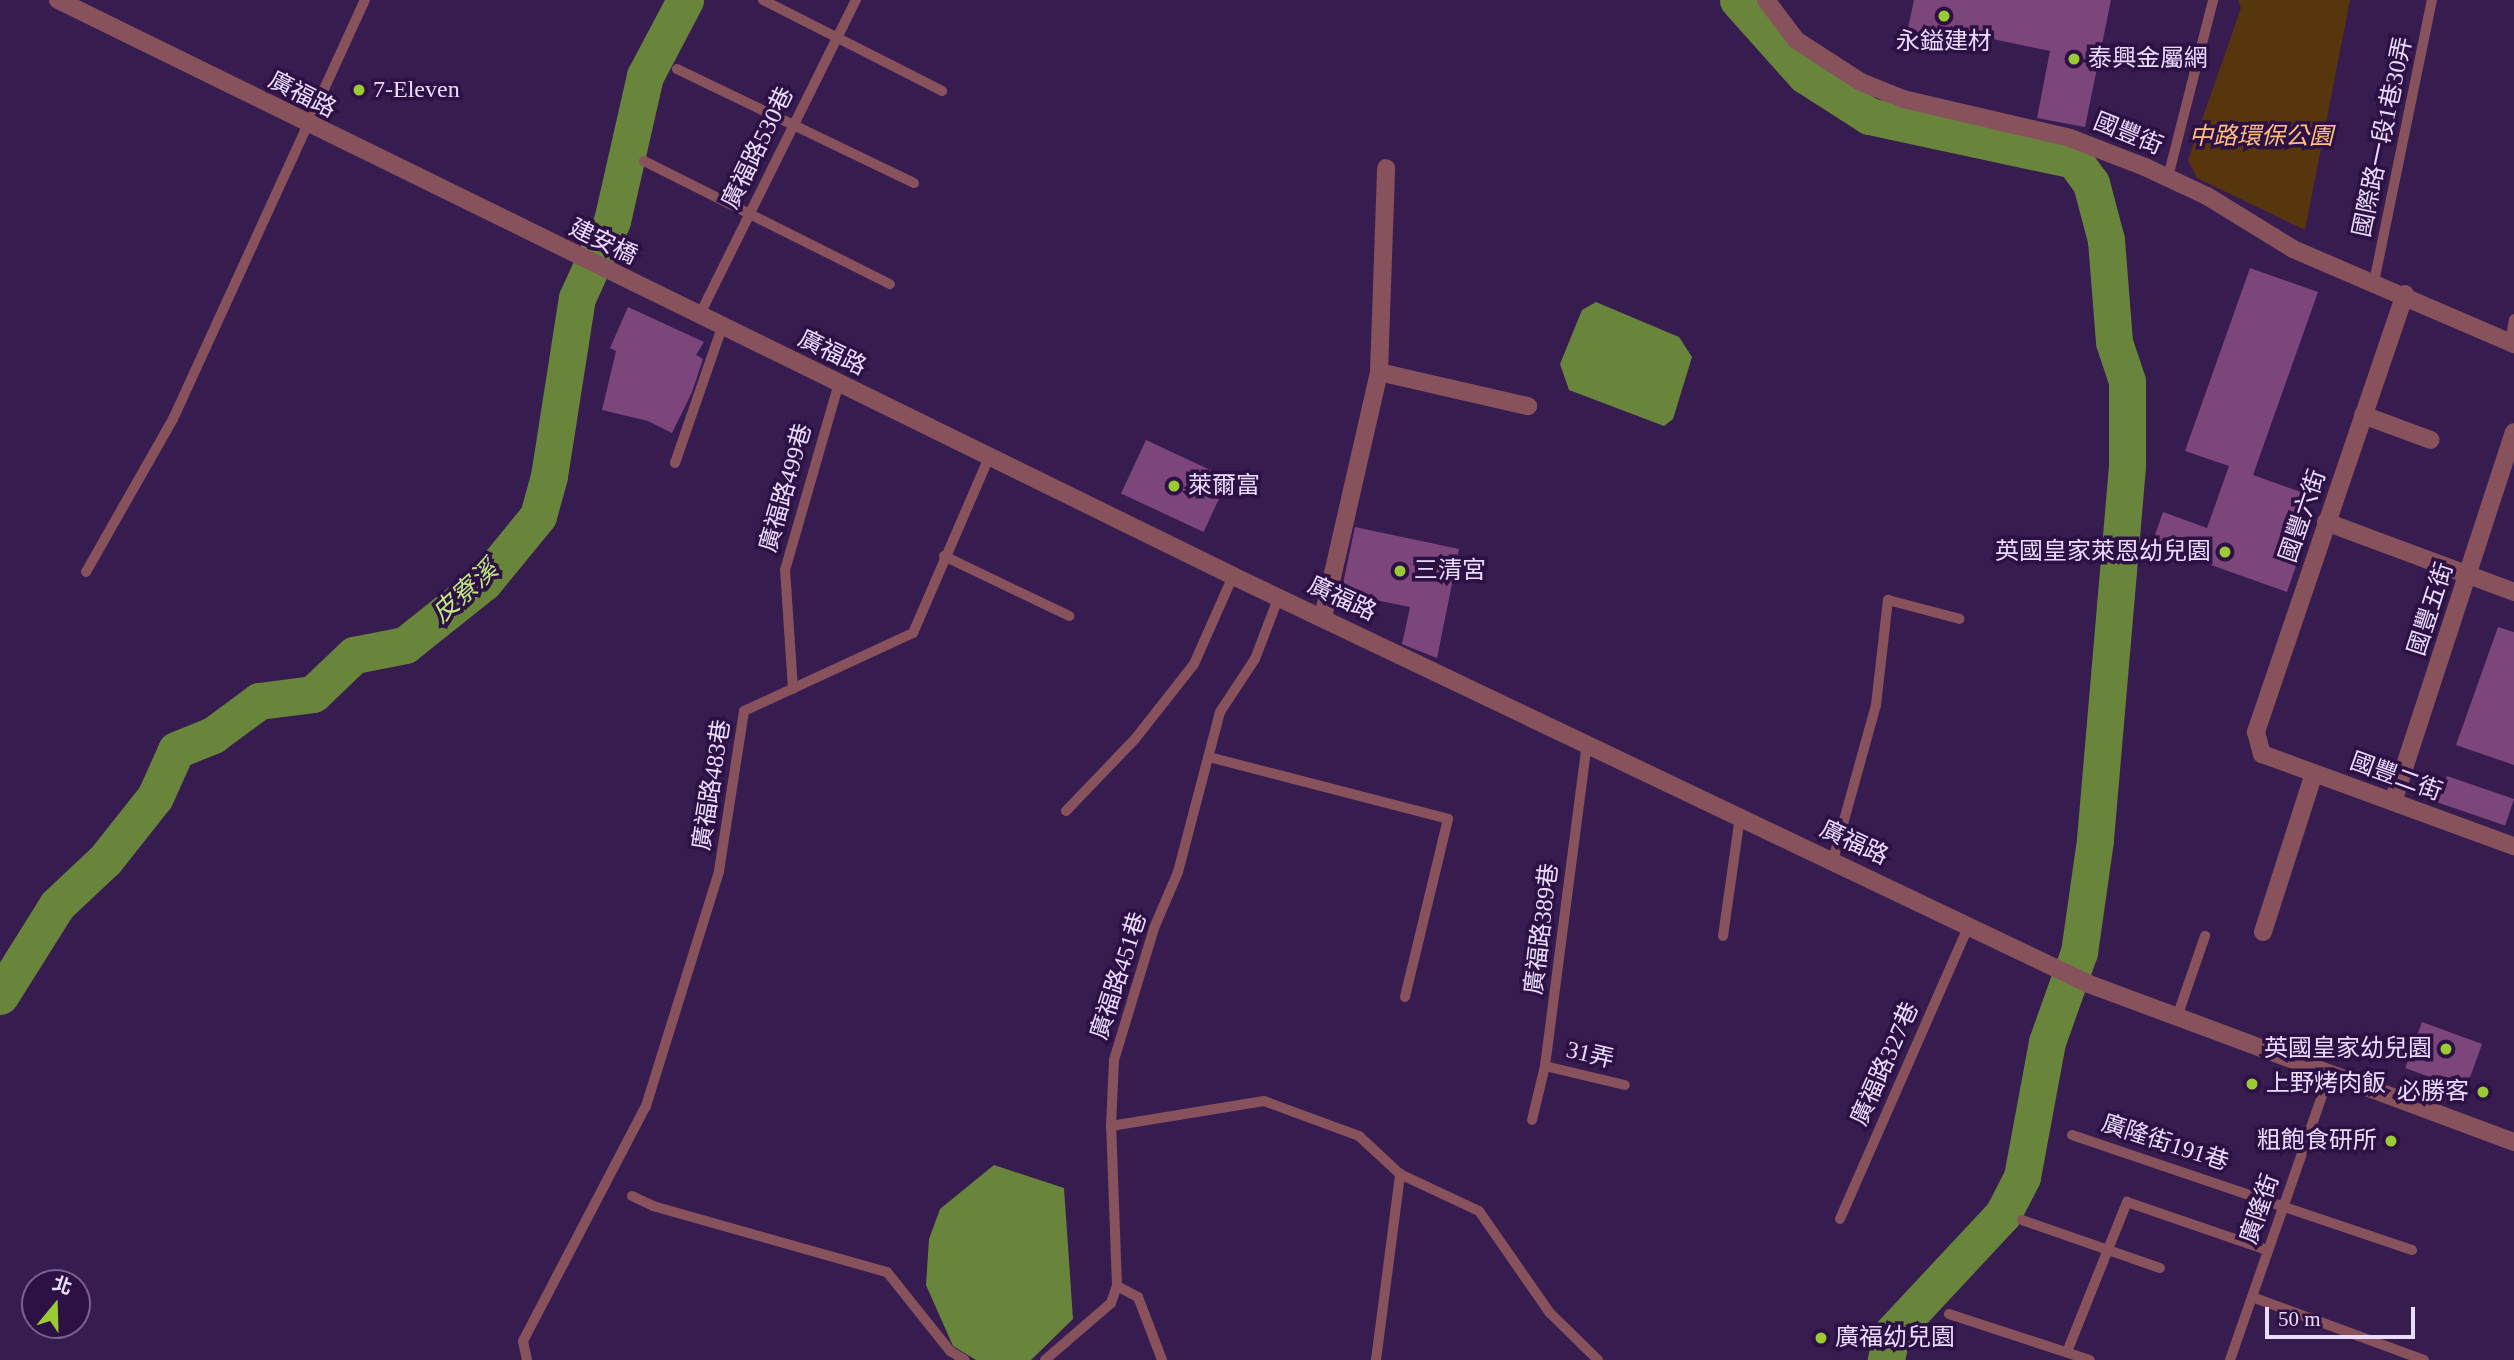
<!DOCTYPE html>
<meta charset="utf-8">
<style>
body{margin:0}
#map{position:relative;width:2514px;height:1360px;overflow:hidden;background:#371c4f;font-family:"Times New Roman","Noto Sans TC",serif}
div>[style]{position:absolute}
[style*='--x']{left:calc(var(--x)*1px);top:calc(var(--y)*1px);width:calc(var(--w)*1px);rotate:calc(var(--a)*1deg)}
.green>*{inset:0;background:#58360d}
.water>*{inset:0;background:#69843b}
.river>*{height:37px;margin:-18.5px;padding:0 18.5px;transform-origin:18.5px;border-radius:18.5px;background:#69843b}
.building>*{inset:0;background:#7c467d;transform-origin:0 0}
.service>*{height:10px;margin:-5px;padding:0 5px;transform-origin:5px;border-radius:5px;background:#88525d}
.minor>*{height:18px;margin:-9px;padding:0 9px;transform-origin:9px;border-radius:9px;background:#88525d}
.tertiary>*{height:18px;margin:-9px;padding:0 9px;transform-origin:9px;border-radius:9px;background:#88525d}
.dots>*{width:19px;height:19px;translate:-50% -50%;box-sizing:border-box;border:4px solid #2d1144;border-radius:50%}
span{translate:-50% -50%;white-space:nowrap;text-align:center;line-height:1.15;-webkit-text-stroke:7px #2d1144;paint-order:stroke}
.poi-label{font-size:24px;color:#ebdcfd}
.left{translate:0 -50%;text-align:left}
.right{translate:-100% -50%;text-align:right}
.street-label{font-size:24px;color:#ebdcfd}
.park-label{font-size:24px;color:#ffc07f;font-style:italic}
.water-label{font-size:26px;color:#c0e782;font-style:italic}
.north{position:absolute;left:21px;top:1269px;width:70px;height:70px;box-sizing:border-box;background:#2d1144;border:2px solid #79628e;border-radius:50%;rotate:19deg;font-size:19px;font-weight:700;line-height:28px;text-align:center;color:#ebdcfd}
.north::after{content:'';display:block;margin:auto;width:24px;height:32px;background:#9acb35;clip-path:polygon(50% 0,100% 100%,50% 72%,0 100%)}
.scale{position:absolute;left:2265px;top:1307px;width:150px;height:32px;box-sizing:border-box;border:4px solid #ebdcfd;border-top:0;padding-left:9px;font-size:21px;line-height:24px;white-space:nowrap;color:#ebdcfd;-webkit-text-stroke:5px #2d1144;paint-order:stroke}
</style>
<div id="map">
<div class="green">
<div style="clip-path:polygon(2238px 0,2350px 0,2305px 230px,2197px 178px,2188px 160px,2241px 8px)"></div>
</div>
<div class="water">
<div style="clip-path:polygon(1596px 302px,1679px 337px,1692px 357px,1673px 419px,1664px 426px,1569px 390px,1560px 364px,1582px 310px)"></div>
<div style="clip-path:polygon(994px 1165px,1064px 1188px,1073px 1319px,1031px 1360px,976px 1360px,953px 1346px,926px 1285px,929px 1239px,940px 1209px)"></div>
</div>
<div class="river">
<div style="--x:1738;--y:0;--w:101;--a:48.2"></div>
<div style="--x:1805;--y:75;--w:76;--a:32.6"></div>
<div style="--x:1869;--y:116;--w:210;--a:12.1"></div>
<div style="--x:2074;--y:160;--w:29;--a:54"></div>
<div style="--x:2091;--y:183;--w:59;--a:75.3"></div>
<div style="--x:2106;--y:240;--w:102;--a:85.5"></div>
<div style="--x:2114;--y:342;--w:41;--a:71.6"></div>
<div style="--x:2127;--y:381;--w:85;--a:90"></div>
<div style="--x:2127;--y:466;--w:375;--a:94.9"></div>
<div style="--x:2095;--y:840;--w:113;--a:98.1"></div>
<div style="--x:2079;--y:952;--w:96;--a:109.6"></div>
<div style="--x:2047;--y:1042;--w:137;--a:100.5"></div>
<div style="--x:2022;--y:1177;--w:42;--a:117.2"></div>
<div style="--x:2003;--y:1214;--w:163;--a:133"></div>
<div style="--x:1892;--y:1333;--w:28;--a:103"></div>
<div style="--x:0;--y:996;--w:107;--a:-57.9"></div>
<div style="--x:57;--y:905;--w:66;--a:-43.2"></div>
<div style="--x:105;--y:860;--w:80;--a:-51.6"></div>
<div style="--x:155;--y:797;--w:51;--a:-65.9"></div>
<div style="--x:176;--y:750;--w:40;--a:-22"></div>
<div style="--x:213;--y:735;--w:57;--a:-36.5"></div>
<div style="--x:259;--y:701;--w:54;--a:-7.4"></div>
<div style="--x:313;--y:694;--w:57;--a:-43.6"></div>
<div style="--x:354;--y:655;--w:52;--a:-11.1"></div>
<div style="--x:405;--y:645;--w:101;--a:-38.6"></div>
<div style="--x:484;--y:582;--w:85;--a:-50.7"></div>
<div style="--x:538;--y:516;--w:41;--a:-74.6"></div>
<div style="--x:549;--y:476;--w:180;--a:-81.1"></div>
<div style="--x:577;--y:298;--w:85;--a:-65.6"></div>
<div style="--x:612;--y:221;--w:149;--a:-77.2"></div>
<div style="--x:645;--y:76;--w:86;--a:-62.2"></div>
</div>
<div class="building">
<div style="clip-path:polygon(1914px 0,2111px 0,2085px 127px,2037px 118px,2050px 51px,1974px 35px,1972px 46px,1907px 33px)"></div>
<div style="clip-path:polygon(2250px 268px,2318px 292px,2253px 475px,2301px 492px,2279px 554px,2298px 560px,2287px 592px,2152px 544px,2163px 512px,2207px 528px,2229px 466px,2185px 451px)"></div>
<div style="clip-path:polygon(628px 307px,704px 342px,696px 355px,703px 359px,692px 392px,672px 433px,648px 421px,602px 410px,616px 351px,610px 348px)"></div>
<div style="left:1146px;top:440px;width:91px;height:59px;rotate:25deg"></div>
<div style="clip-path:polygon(1355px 527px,1459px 549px,1437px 658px,1402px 644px,1410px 607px,1341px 593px)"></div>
<div style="clip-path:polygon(2498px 627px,2514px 632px,2514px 765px,2456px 745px)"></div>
<div style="left:2447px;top:776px;width:71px;height:28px;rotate:19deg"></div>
<div style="left:2422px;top:1022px;width:64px;height:49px;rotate:20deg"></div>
</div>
<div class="service">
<div style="--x:763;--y:0;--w:201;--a:26.9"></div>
<div style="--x:677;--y:69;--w:263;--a:25.7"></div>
<div style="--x:644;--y:161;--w:275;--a:26.6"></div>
<div style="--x:2168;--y:177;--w:183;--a:-75.7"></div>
<div style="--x:2374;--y:282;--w:288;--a:-78.4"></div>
<div style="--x:699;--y:316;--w:353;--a:-63.6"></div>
<div style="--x:2510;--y:342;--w:23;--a:-80"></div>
<div style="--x:675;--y:463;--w:144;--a:-70.9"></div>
<div style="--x:944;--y:556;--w:139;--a:25.6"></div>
<div style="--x:86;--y:572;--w:176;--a:-60.4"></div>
<div style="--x:173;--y:419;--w:461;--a:-65.4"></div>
<div style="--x:793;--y:689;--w:119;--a:-93.8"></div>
<div style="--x:785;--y:570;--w:195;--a:-73.9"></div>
<div style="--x:1209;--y:757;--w:247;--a:14.5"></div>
<div style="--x:1448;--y:819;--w:183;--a:103.6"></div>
<div style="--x:1066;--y:811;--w:100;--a:-46.2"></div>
<div style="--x:1135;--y:739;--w:95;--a:-51.8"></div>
<div style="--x:1194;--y:664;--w:96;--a:-66.1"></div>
<div style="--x:1833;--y:860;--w:161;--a:-74.5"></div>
<div style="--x:1876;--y:705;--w:106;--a:-83.5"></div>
<div style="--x:1888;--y:600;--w:74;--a:14.8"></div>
<div style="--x:1723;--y:936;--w:120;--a:-81.9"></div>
<div style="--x:2177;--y:1017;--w:86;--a:-70.9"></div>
<div style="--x:1545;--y:1066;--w:82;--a:13.4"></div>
<div style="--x:1532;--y:1120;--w:56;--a:-76.5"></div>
<div style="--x:1545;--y:1066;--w:327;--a:-82.6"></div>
<div style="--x:1111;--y:1126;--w:155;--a:-9.3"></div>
<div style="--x:1264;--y:1101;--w:101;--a:20.2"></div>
<div style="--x:1359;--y:1136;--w:56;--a:42.8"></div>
<div style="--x:1400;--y:1174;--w:87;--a:25.1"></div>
<div style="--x:1479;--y:1211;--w:124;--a:55.2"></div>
<div style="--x:1550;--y:1313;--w:67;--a:44.4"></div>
<div style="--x:2072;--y:1135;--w:359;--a:18.7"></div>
<div style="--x:632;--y:1196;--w:23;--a:25"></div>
<div style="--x:653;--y:1206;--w:243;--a:15.8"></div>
<div style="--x:887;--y:1272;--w:101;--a:51.4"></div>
<div style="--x:950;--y:1351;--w:17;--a:31"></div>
<div style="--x:1840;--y:1219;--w:321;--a:-66.3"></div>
<div style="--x:2022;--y:1220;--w:146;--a:19.2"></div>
<div style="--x:1117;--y:1286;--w:24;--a:28"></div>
<div style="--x:1138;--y:1297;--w:67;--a:69.1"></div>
<div style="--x:2252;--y:1297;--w:183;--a:20.1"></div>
<div style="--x:1949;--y:1314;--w:148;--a:18.1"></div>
<div style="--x:2067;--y:1352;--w:162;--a:-68.2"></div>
<div style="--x:2127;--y:1202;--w:148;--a:18.9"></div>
<div style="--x:527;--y:1360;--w:19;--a:-102"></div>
<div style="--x:523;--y:1341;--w:265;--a:-62.4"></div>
<div style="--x:646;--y:1106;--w:246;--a:-72.7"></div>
<div style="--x:719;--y:871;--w:162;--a:-81.1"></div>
<div style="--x:744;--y:711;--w:186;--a:-24.8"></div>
<div style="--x:913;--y:633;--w:192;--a:-66.6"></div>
<div style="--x:1045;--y:1360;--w:87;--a:-40.8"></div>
<div style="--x:1111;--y:1303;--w:18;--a:-71"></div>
<div style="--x:1117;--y:1286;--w:160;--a:-92.1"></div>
<div style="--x:1111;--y:1126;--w:66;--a:-87.4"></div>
<div style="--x:1114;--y:1060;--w:138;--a:-73.1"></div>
<div style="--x:1154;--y:928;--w:61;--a:-66.8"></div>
<div style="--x:1178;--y:872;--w:165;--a:-75.3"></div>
<div style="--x:1220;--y:712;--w:64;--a:-56.6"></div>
<div style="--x:1255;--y:659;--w:67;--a:-69.1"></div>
<div style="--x:1376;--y:1360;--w:188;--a:-82.6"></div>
<div style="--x:2230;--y:1360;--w:304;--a:-70.8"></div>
</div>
<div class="minor">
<div style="--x:1766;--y:0;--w:50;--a:53.1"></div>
<div style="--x:1796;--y:40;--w:77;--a:32.9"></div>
<div style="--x:1861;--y:82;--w:45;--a:22"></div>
<div style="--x:1903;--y:99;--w:171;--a:13.1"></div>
<div style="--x:2070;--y:138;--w:80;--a:21.1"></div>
<div style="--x:2145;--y:167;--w:68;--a:25.1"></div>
<div style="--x:2207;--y:196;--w:101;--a:31.6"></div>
<div style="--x:2293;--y:249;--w:241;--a:23.3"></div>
<div style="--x:2405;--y:294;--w:463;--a:108.8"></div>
<div style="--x:2256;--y:732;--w:23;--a:75"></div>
<div style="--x:2262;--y:754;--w:268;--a:20.1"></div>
<div style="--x:1379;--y:372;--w:153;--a:12.9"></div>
<div style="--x:2363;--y:415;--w:72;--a:20.2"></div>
<div style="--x:2326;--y:522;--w:201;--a:20.4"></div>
<div style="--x:1323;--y:617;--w:251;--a:-77.1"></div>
<div style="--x:1379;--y:372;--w:204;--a:-88"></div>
<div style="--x:2393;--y:802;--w:389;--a:-71.9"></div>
<div style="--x:2263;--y:932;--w:167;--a:-72.2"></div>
</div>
<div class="tertiary">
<div style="--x:58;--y:0;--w:1309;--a:26.11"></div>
<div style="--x:1233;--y:576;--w:948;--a:25.48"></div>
<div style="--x:2089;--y:984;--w:453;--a:20.4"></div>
</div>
<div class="dots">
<div style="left:1944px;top:16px;background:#9acb35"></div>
<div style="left:2074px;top:59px;background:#9acb35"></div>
<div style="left:359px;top:90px;background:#9acb35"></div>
<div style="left:1174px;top:486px;background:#9acb35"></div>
<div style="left:2225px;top:552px;background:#9acb35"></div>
<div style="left:1400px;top:571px;background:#9acb35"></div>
<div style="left:2446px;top:1049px;background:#9acb35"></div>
<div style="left:2252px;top:1084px;background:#9acb35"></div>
<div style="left:2483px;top:1092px;background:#9acb35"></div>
<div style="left:2391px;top:1141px;background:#9acb35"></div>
<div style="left:1821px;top:1338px;background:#9acb35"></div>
</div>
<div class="poi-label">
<span style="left:1944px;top:42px">永鎰建材</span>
<span class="left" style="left:2088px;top:59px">泰興金屬網</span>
<span class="left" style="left:373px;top:90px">7-Eleven</span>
<span class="left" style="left:1188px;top:486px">萊爾富</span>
<span class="right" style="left:2211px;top:552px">英國皇家萊恩幼兒園</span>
<span class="left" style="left:1414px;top:571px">三清宮</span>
<span class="right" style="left:2432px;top:1049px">英國皇家幼兒園</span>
<span class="left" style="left:2266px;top:1084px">上野烤肉飯</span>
<span class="right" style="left:2469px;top:1092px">必勝客</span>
<span class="right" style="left:2377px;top:1141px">粗飽食研所</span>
<span class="left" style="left:1835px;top:1338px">廣福幼兒園</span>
</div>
<div class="street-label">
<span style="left:302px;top:95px;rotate:27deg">廣福路</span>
<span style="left:2128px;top:134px;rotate:22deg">國豐街</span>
<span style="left:2383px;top:137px;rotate:-78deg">國際路一段1巷30弄</span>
<span style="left:758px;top:148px;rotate:-64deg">廣福路530巷</span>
<span style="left:603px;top:242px;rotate:26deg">建安橋</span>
<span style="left:832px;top:353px;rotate:26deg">廣福路</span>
<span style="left:786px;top:488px;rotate:-74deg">廣福路499巷</span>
<span style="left:2303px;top:516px;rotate:-71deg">國豐六街</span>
<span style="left:1342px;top:599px;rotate:25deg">廣福路</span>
<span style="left:2431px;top:609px;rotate:-72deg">國豐五街</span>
<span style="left:2396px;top:777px;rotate:20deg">國豐二街</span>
<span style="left:712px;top:785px;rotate:-81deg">廣福路483巷</span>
<span style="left:1854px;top:843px;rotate:25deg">廣福路</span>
<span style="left:1542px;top:929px;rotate:-83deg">廣福路389巷</span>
<span style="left:1119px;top:976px;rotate:-72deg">廣福路451巷</span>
<span style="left:1590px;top:1055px;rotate:13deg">31弄</span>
<span style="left:1885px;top:1064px;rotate:-66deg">廣福路327巷</span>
<span style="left:2165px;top:1143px;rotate:18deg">廣隆街191巷</span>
<span style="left:2260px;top:1209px;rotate:-71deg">廣隆街</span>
</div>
<div class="park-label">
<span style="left:2261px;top:137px">中路環保公園</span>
</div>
<div class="water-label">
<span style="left:465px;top:592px;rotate:-42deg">皮寮溪</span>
</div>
<div class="north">北</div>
<div class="scale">50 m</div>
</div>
